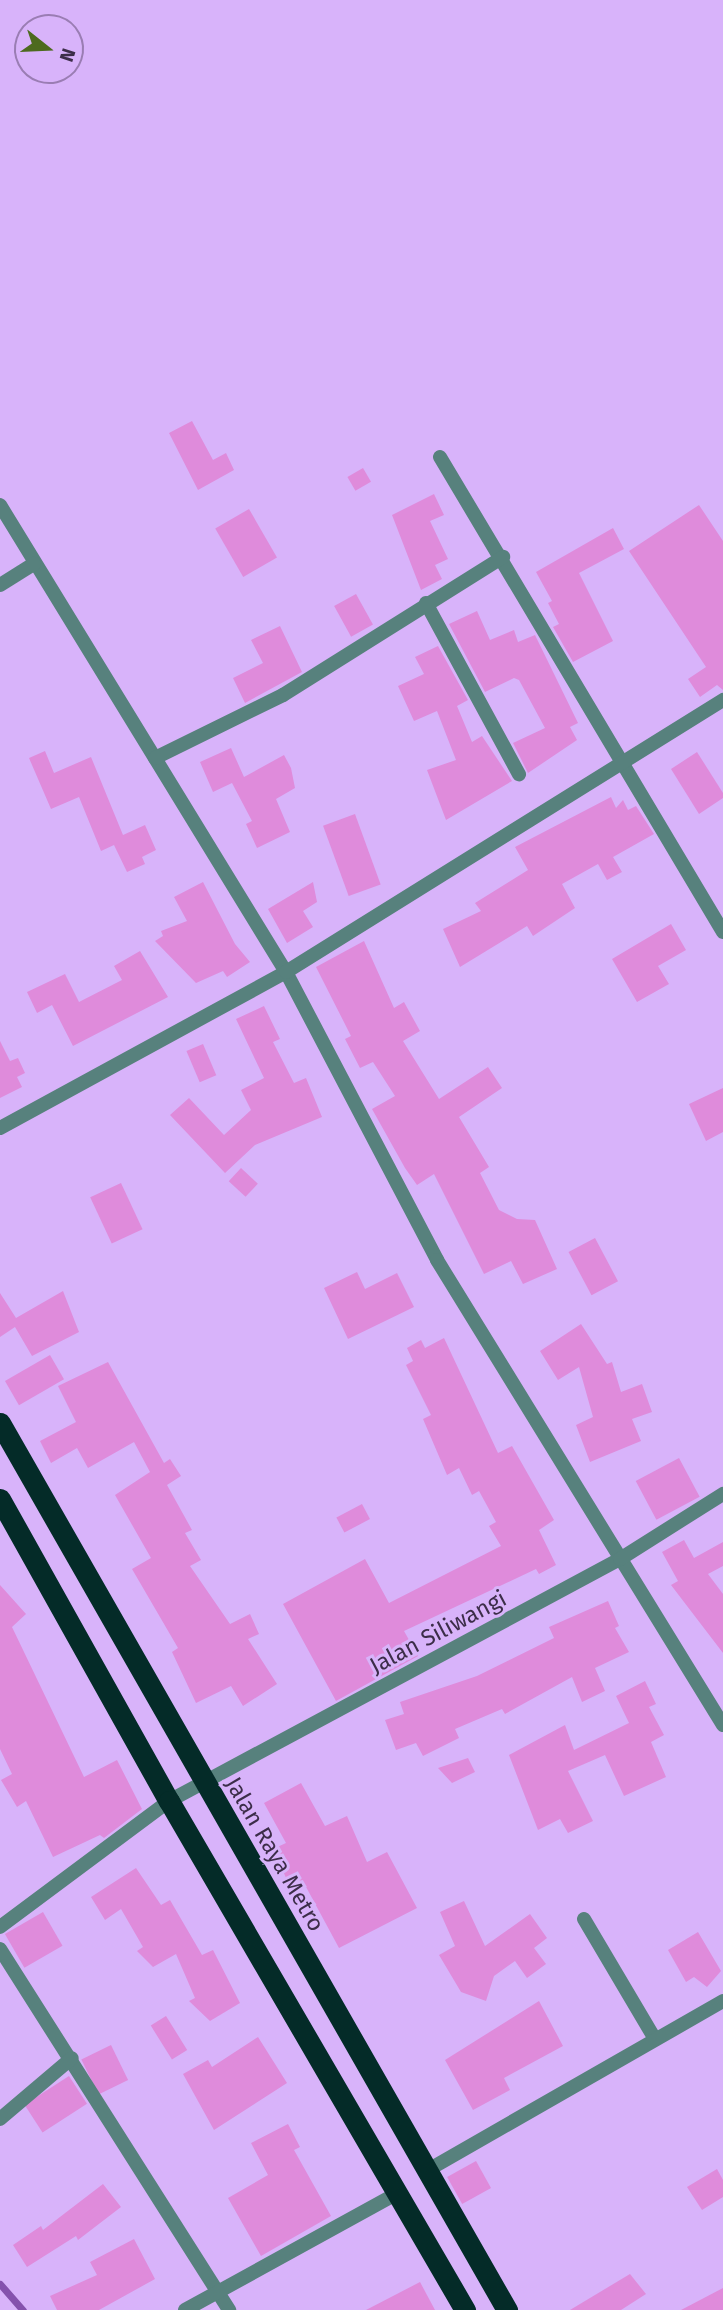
<!DOCTYPE html>
<style>
body{margin:0}
#map{position:relative;width:723px;height:2310px;overflow:hidden;background:#d8b3fa;font-family:"Fira Sans",sans-serif}
div>[style]{position:absolute}
[style*='--x']{left:calc(var(--x)*1px);top:calc(var(--y)*1px);width:calc(var(--w)*1px);rotate:calc(var(--a)*1deg)}
.stream>*{height:7px;margin:-3.5px;padding:0 3.5px;transform-origin:3.5px;border-radius:3.5px;background:#8552ad}
.building>*{inset:0;background:#df8bdb;transform-origin:0 0}
.street>*{height:14px;margin:-7px;padding:0 7px;transform-origin:7px;border-radius:7px;background:#57817d}
.highway>*{height:21px;margin:-10.5px;padding:0 10.5px;transform-origin:10.5px;border-radius:10.5px;background:#042b28}
span{translate:-50% -50%;white-space:nowrap;text-align:center;line-height:1.15;-webkit-text-stroke:6px #d8b3fa;paint-order:stroke}
.street-label{font-size:23px;color:#3c2d49}
.north{position:absolute;left:14px;top:14px;width:70px;height:70px;box-sizing:border-box;background:#d8b3fa;border:2px solid #9a7db3;border-radius:50%;rotate:108deg;font-size:19px;font-weight:700;line-height:28px;text-align:center;color:#3c2d49}
.north::after{content:'';display:block;margin:auto;width:24px;height:32px;background:#4d6a1f;clip-path:polygon(50% 0,100% 100%,50% 72%,0 100%)}
</style>
<div id="map">
<div class="stream">
<div style="--x:0;--y:2284;--w:35;--a:49"></div>
</div>
<div class="building">
<div style="clip-path:polygon(192px 421px,213px 460px,226px 453px,234px 470px,198px 490px,169px 433px)"></div>
<div style="left:363px;top:468px;width:16px;height:18px;rotate:60deg"></div>
<div style="clip-path:polygon(434px 494px,444px 515px,430px 521px,448px 559px,435px 565px,442px 579px,421px 590px,392px 515px)"></div>
<div style="clip-path:polygon(699px 505px,723px 541px,723px 690px,717px 685px,700px 697px,688px 679px,706px 667px,629px 551px)"></div>
<div style="left:249px;top:509px;width:56px;height:39px;rotate:60deg"></div>
<div style="clip-path:polygon(613px 528px,624px 549px,579px 573px,613px 641px,573px 662px,553px 627px,559px 624px,548px 603px,552px 601px,536px 572px)"></div>
<div style="left:356px;top:594px;width:35px;height:25px;rotate:61deg"></div>
<div style="clip-path:polygon(477px 611px,490px 640px,514px 630px,518px 642px,535px 635px,578px 723px,570px 727px,577px 740px,528px 773px,513px 743px,545px 728px,519px 680px,514px 678px,485px 692px,449px 624px)"></div>
<div style="clip-path:polygon(280px 626px,302px 672px,245px 703px,233px 678px,263px 663px,251px 640px)"></div>
<div style="clip-path:polygon(438px 646px,468px 700px,457px 706px,472px 742px,482px 736px,512px 781px,446px 820px,427px 770px,456px 760px,437px 711px,414px 721px,398px 686px,424px 674px,415px 657px)"></div>
<div style="clip-path:polygon(231px 748px,244px 777px,284px 755px,291px 768px,295px 788px,276px 799px,290px 832px,257px 848px,246px 824px,252px 821px,232px 783px,213px 792px,200px 762px)"></div>
<div style="clip-path:polygon(45px 751px,54px 773px,91px 757px,123px 835px,145px 825px,156px 850px,142px 857px,145px 864px,127px 872px,114px 845px,101px 851px,79px 797px,51px 809px,29px 758px)"></div>
<div style="clip-path:polygon(697px 752px,723px 793px,723px 798px,699px 814px,671px 769px)"></div>
<div style="clip-path:polygon(611px 797px,616px 808px,623px 800px,628px 810px,636px 806px,654px 834px,613px 857px,622px 872px,607px 880px,598px 864px,562px 884px,575px 908px,533px 936px,527px 926px,460px 967px,443px 929px,481px 911px,475px 903px,528px 870px,515px 847px)"></div>
<div style="left:355px;top:814px;width:75px;height:34px;rotate:70deg"></div>
<div style="clip-path:polygon(203px 882px,235px 944px,250px 962px,227px 977px,223px 971px,196px 983px,155px 941px,163px 936px,161px 931px,187px 921px,174px 897px)"></div>
<div style="clip-path:polygon(313px 882px,317px 902px,303px 911px,313px 927px,287px 943px,268px 909px)"></div>
<div style="clip-path:polygon(671px 924px,686px 950px,658px 966px,669px 984px,637px 1002px,612px 959px)"></div>
<div style="clip-path:polygon(364px 941px,394px 1008px,404px 1002px,420px 1031px,403px 1041px,439px 1099px,488px 1067px,502px 1088px,459px 1117px,489px 1167px,480px 1173px,499px 1210px,517px 1219px,535px 1220px,557px 1269px,523px 1284px,511px 1261px,484px 1274px,434px 1174px,417px 1185px,405px 1168px,372px 1109px,395px 1096px,373px 1062px,360px 1068px,345px 1039px,351px 1036px,316px 967px)"></div>
<div style="clip-path:polygon(140px 951px,168px 997px,73px 1046px,52px 1005px,37px 1013px,27px 992px,65px 974px,79px 1002px,122px 980px,114px 966px)"></div>
<div style="clip-path:polygon(264px 1006px,280px 1039px,273px 1042px,294px 1083px,306px 1078px,322px 1117px,255px 1145px,225px 1173px,170px 1115px,189px 1098px,224px 1135px,251px 1110px,241px 1090px,264px 1078px,236px 1019px)"></div>
<div style="clip-path:polygon(0 1041px,10px 1061px,18px 1058px,25px 1073px,17px 1077px,22px 1087px,0 1098px)"></div>
<div style="left:203px;top:1044px;width:34px;height:18px;rotate:67deg"></div>
<div style="clip-path:polygon(723px 1088px,723px 1132px,706px 1141px,689px 1104px)"></div>
<div style="left:241px;top:1168px;width:23px;height:18px;rotate:43deg"></div>
<div style="left:121px;top:1183px;width:51px;height:34px;rotate:65deg"></div>
<div style="left:595px;top:1238px;width:49px;height:30px;rotate:62deg"></div>
<div style="clip-path:polygon(357px 1272px,365px 1289px,397px 1273px,414px 1307px,348px 1339px,324px 1288px)"></div>
<div style="clip-path:polygon(63px 1291px,79px 1332px,32px 1356px,15px 1327px,0 1337px,0 1293px,16px 1318px)"></div>
<div style="clip-path:polygon(581px 1324px,607px 1364px,612px 1362px,621px 1392px,642px 1384px,652px 1412px,632px 1419px,641px 1441px,590px 1462px,576px 1425px,593px 1417px,579px 1367px,558px 1380px,540px 1351px)"></div>
<div style="clip-path:polygon(444px 1338px,498px 1453px,512px 1446px,554px 1520px,539px 1530px,556px 1565px,539px 1574px,536px 1569px,404px 1631px,418px 1656px,336px 1701px,283px 1604px,365px 1559px,389px 1603px,501px 1546px,489px 1526px,496px 1522px,479px 1491px,472px 1495px,459px 1468px,447px 1475px,423px 1419px,431px 1415px,406px 1365px,413px 1361px,407px 1348px,421px 1340px,425px 1348px)"></div>
<div style="left:50px;top:1355px;width:28px;height:52px;rotate:60deg"></div>
<div style="clip-path:polygon(108px 1362px,164px 1463px,170px 1459px,181px 1476px,167px 1485px,192px 1530px,185px 1533px,201px 1560px,190px 1566px,230px 1624px,250px 1614px,259px 1634px,248px 1639px,277px 1684px,243px 1706px,231px 1686px,196px 1703px,172px 1652px,178px 1648px,132px 1569px,151px 1558px,115px 1495px,150px 1472px,134px 1442px,88px 1468px,77px 1448px,51px 1463px,40px 1441px,76px 1422px,58px 1386px)"></div>
<div style="left:679px;top:1458px;width:44px;height:49px;rotate:62deg"></div>
<div style="left:362px;top:1504px;width:17px;height:29px;rotate:62deg"></div>
<div style="clip-path:polygon(684px 1540px,694px 1558px,723px 1542px,723px 1566px,708px 1574px,723px 1594px,723px 1653px,671px 1585px,678px 1581px,662px 1552px)"></div>
<div style="clip-path:polygon(0 1585px,26px 1614px,12px 1627px,84px 1777px,117px 1760px,142px 1809px,104px 1838px,100px 1835px,53px 1857px,26px 1801px,17px 1807px,1px 1780px,12px 1774px,0 1749px)"></div>
<div style="clip-path:polygon(608px 1601px,619px 1626px,615px 1628px,629px 1652px,595px 1668px,605px 1691px,582px 1702px,572px 1677px,505px 1714px,502px 1709px,455px 1729px,459px 1738px,423px 1756px,416px 1743px,396px 1750px,385px 1720px,404px 1714px,400px 1702px,477px 1676px,554px 1638px,549px 1627px)"></div>
<div style="clip-path:polygon(645px 1681px,656px 1704px,649px 1707px,664px 1735px,651px 1742px,666px 1777px,624px 1796px,605px 1755px,568px 1771px,593px 1821px,568px 1833px,560px 1819px,538px 1830px,509px 1755px,565px 1725px,574px 1750px,629px 1723px,616px 1696px)"></div>
<div style="clip-path:polygon(468px 1758px,475px 1772px,452px 1783px,438px 1768px)"></div>
<div style="clip-path:polygon(301px 1783px,325px 1826px,347px 1816px,367px 1862px,387px 1852px,417px 1908px,339px 1948px,305px 1885px,292px 1891px,273px 1849px,286px 1843px,264px 1803px)"></div>
<div style="clip-path:polygon(136px 1868px,161px 1905px,170px 1900px,202px 1955px,213px 1950px,240px 2003px,210px 2021px,189px 2001px,195px 1998px,176px 1954px,153px 1967px,137px 1951px,143px 1947px,121px 1909px,105px 1920px,91px 1897px)"></div>
<div style="clip-path:polygon(464px 1901px,485px 1946px,530px 1914px,547px 1938px,534px 1948px,546px 1964px,527px 1978px,515px 1961px,494px 1976px,486px 2001px,461px 1992px,439px 1955px,455px 1946px,440px 1912px)"></div>
<div style="left:43px;top:1912px;width:39px;height:44px;rotate:60deg"></div>
<div style="clip-path:polygon(698px 1932px,721px 1971px,707px 1987px,694px 1977px,686px 1982px,668px 1950px)"></div>
<div style="clip-path:polygon(539px 2001px,563px 2046px,504px 2078px,510px 2090px,473px 2110px,445px 2060px)"></div>
<div style="left:166px;top:2016px;width:40px;height:18px;rotate:58deg"></div>
<div style="clip-path:polygon(258px 2037px,287px 2083px,214px 2130px,183px 2074px,208px 2060px,212px 2067px)"></div>
<div style="left:111px;top:2045px;width:39px;height:33px;rotate:64deg"></div>
<div style="left:69px;top:2076px;width:33px;height:53px;rotate:57deg"></div>
<div style="clip-path:polygon(288px 2124px,300px 2147px,294px 2150px,331px 2216px,261px 2256px,228px 2198px,268px 2175px,251px 2143px)"></div>
<div style="left:476px;top:2161px;width:31px;height:33px;rotate:61deg"></div>
<div style="clip-path:polygon(717px 2169px,723px 2180px,723px 2197px,702px 2210px,687px 2187px)"></div>
<div style="clip-path:polygon(103px 2184px,121px 2207px,78px 2240px,76px 2236px,27px 2267px,13px 2245px,41px 2226px,43px 2230px)"></div>
<div style="clip-path:polygon(134px 2239px,155px 2279px,99px 2310px,57px 2310px,50px 2296px,97px 2275px,90px 2262px)"></div>
<div style="clip-path:polygon(630px 2274px,646px 2294px,621px 2310px,570px 2310px)"></div>
<div style="clip-path:polygon(420px 2282px,435px 2310px,366px 2310px)"></div>
<div style="clip-path:polygon(723px 2288px,723px 2310px,681px 2310px)"></div>
</div>
<div class="street">
<div style="--x:440;--y:457;--w:553;--a:59.21"></div>
<div style="--x:0;--y:505;--w:548;--a:58.52"></div>
<div style="--x:286;--y:972;--w:325;--a:62.3"></div>
<div style="--x:437;--y:1260;--w:546;--a:58.41"></div>
<div style="--x:0;--y:585;--w:40;--a:-32"></div>
<div style="--x:426;--y:603;--w:195;--a:61.5"></div>
<div style="--x:155;--y:758;--w:143;--a:-26.2"></div>
<div style="--x:283;--y:695;--w:260;--a:-32.1"></div>
<div style="--x:0;--y:1128;--w:326;--a:-28.6"></div>
<div style="--x:286;--y:972;--w:515;--a:-31.9"></div>
<div style="--x:584;--y:1919;--w:139;--a:59.4"></div>
<div style="--x:0;--y:1927;--w:211;--a:-36.7"></div>
<div style="--x:169;--y:1801;--w:512;--a:-28.22"></div>
<div style="--x:620;--y:1559;--w:122;--a:-32.3"></div>
<div style="--x:0;--y:1949;--w:428;--a:57.6"></div>
<div style="--x:0;--y:2119;--w:94;--a:-40.3"></div>
<div style="--x:428;--y:2170;--w:340;--a:-29.8"></div>
<div style="--x:185;--y:2310;--w:243;--a:-28.8"></div>
</div>
<div class="highway">
<div style="--x:0;--y:1423;--w:1022;--a:60.25"></div>
<div style="--x:0;--y:1499;--w:346;--a:60.8"></div>
<div style="--x:169;--y:1801;--w:589;--a:59.82"></div>
</div>
<div class="street-label">
<span style="left:438px;top:1632px;rotate:-28deg">Jalan Siliwangi</span>
<span style="left:275px;top:1854px;rotate:60deg">Jalan Raya Metro</span>
</div>
<div class="north">N</div>
</div>
